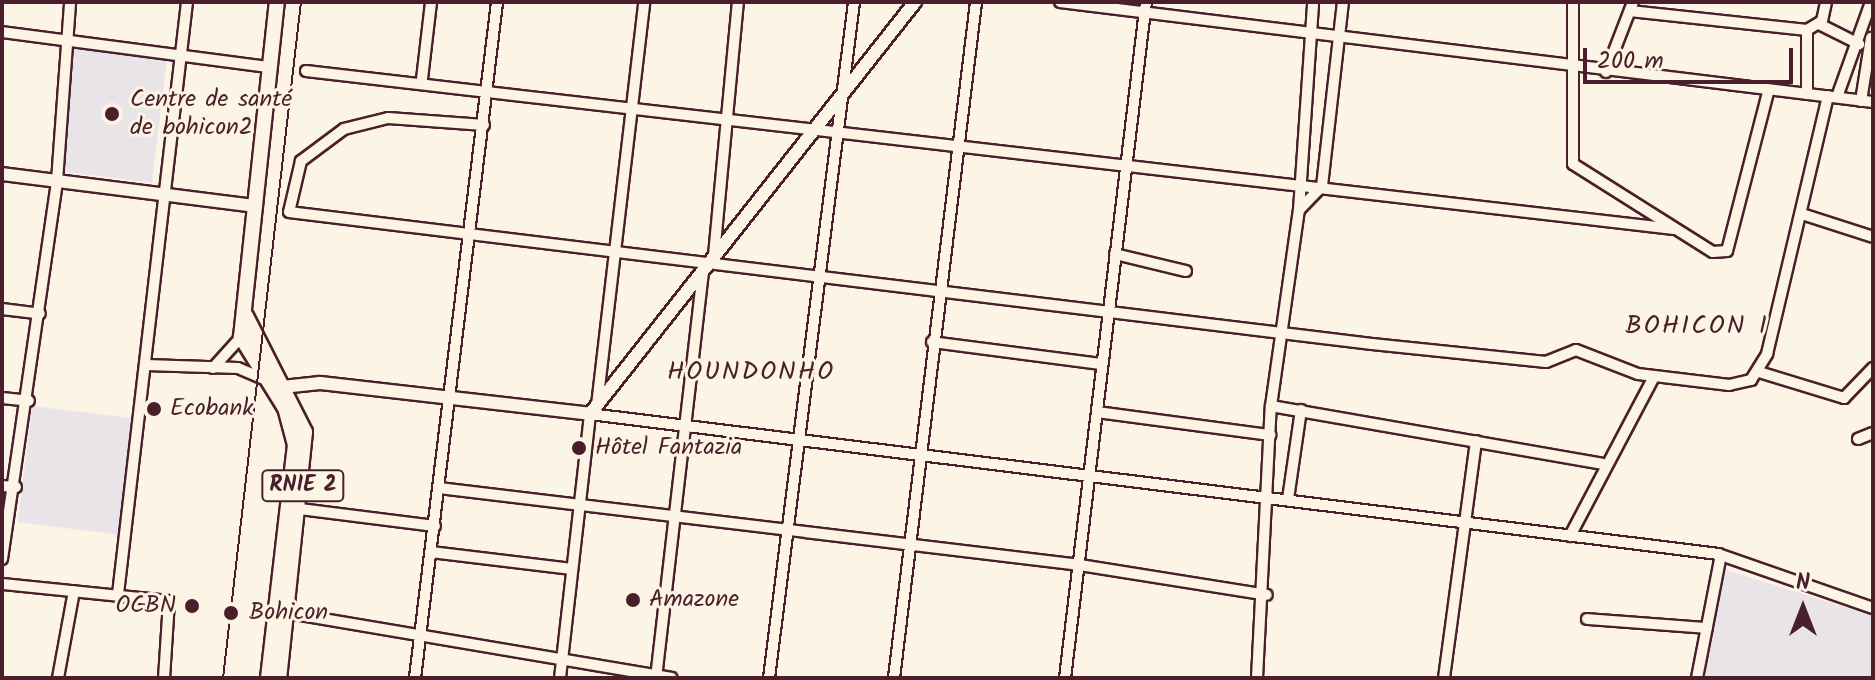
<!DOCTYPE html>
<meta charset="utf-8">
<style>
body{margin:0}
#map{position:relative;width:1875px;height:680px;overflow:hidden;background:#fcf5e5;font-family:Kalam,sans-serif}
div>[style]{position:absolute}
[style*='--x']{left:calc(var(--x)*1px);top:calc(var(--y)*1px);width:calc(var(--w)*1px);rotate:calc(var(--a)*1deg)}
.built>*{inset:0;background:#e9e4e8;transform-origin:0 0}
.roads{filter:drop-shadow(2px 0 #4a1f2b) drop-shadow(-2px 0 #4a1f2b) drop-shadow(0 2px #4a1f2b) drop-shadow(0 -2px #4a1f2b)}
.minor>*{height:10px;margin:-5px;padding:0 5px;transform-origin:5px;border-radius:5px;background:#fcf5e5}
.major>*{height:12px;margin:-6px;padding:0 6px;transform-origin:6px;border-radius:6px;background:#fcf5e5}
.highway>*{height:14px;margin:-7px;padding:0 7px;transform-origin:7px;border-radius:7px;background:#fcf5e5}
.rail>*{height:2px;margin:-1px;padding:0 1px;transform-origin:1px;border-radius:1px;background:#4a1f2b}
.dots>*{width:22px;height:22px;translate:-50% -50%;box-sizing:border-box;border:4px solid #fcf5e5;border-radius:50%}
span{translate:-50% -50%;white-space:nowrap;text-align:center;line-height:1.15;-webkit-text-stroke:6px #fcf5e5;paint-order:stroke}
.shield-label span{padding:2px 6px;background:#fcf5e5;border:2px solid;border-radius:6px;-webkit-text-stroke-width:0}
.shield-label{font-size:22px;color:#4a1f2b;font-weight:700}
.poi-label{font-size:24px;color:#4a1f2b}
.left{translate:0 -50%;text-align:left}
.right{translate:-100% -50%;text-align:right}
.neighbourhood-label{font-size:26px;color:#4a1f2b;letter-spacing:2px}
.frame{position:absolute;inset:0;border:4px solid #4a1f2b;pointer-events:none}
.north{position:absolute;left:1763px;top:568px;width:80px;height:80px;-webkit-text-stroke:6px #fcf5e5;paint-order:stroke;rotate:0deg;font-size:22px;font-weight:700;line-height:32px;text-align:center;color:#4a1f2b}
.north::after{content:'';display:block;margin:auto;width:28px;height:36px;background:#4a1f2b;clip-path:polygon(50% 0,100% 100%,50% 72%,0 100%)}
.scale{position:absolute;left:1583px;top:48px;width:210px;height:36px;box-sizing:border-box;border:4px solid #4a1f2b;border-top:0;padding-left:10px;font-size:24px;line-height:28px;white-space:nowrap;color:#4a1f2b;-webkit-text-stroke:6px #fcf5e5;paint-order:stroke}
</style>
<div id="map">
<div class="built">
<div style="left:73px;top:45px;width:95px;height:127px;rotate:7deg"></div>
<div style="left:32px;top:406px;width:105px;height:117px;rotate:7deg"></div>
<div style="clip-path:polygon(1723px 569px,1873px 616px,1873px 678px,1702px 678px)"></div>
</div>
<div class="roads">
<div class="minor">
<div style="--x:1060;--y:2;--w:819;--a:7.01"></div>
<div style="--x:1573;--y:2;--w:162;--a:90"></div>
<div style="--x:1573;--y:164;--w:165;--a:32.2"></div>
<div style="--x:1713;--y:252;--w:14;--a:-4"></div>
<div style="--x:1727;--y:251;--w:164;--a:-75.5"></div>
<div style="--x:1630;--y:11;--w:178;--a:6.1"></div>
<div style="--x:1807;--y:30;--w:17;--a:-31"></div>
<div style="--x:1822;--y:21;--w:19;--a:-78"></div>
<div style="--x:1819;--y:24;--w:45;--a:26.6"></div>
<div style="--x:1807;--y:30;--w:64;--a:90"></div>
<div style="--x:2;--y:32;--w:269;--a:7.5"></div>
<div style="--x:306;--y:71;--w:1377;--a:6.59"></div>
<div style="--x:1606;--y:72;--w:75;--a:-68.9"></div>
<div style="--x:422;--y:79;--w:78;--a:-83.3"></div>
<div style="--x:1837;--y:97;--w:101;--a:-70.3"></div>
<div style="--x:1861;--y:101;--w:64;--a:-81"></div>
<div style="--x:484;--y:125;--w:96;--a:-175.8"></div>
<div style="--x:388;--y:118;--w:45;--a:166"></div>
<div style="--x:344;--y:129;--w:54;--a:143.3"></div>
<div style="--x:301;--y:161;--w:52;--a:103.2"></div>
<div style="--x:289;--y:212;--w:1091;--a:6.95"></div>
<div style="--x:1372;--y:344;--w:175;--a:5.9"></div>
<div style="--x:1546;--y:362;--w:32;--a:-22"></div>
<div style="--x:1576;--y:350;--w:66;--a:21.2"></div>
<div style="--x:1638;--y:374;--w:92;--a:6.9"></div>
<div style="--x:1729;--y:385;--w:23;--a:-13"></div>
<div style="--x:1751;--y:380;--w:31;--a:-58"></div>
<div style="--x:1767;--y:354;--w:265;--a:-76.7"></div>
<div style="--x:1299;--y:210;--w:33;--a:-46"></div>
<div style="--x:1322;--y:186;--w:185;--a:-83.5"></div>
<div style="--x:1805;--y:215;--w:71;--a:17.9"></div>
<div style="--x:1115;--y:254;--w:73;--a:13.5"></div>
<div style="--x:714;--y:255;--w:254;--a:-84.6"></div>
<div style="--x:2;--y:309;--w:38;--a:7"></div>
<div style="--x:932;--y:342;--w:171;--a:7.4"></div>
<div style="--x:146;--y:365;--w:92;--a:1.9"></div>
<div style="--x:238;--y:368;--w:26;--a:23"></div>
<div style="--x:213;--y:368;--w:42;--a:-47.9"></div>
<div style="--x:1759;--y:372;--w:89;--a:17"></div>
<div style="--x:1844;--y:398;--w:42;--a:-46"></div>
<div style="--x:2;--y:398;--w:27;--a:6"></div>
<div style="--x:597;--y:405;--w:406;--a:-83.3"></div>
<div style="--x:1271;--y:406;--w:336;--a:9.9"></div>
<div style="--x:1097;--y:412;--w:175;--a:7.6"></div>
<div style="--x:1858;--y:439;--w:16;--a:-22"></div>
<div style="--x:2;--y:486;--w:14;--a:4"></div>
<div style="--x:439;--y:488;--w:646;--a:6.85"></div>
<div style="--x:1080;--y:565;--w:189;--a:9.1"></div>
<div style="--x:1288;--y:499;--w:90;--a:-81.7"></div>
<div style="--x:300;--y:509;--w:136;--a:7.2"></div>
<div style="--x:1570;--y:536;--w:180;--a:-62.2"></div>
<div style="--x:431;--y:552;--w:142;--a:6.9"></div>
<div style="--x:2;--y:559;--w:382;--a:-81.7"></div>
<div style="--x:57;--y:181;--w:179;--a:-85.8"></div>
<div style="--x:2;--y:584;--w:168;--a:5.8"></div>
<div style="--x:169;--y:601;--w:77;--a:93.7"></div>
<div style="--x:118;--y:594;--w:596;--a:-83.35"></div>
<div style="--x:282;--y:612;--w:395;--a:9.6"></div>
<div style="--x:1587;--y:619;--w:120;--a:4.3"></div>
<div style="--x:58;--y:678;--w:88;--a:-79.6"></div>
<div style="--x:415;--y:678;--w:681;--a:-83.08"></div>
<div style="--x:560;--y:678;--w:266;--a:-83.5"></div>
<div style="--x:590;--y:414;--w:1137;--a:7.07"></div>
<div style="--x:1718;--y:554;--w:164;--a:19.2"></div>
<div style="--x:656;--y:678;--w:410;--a:-83.4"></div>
<div style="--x:769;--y:678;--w:681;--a:-82.83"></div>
<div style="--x:894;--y:678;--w:681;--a:-83.08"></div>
<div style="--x:1065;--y:678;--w:681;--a:-83.17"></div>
<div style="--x:1257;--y:678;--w:272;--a:-87.1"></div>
<div style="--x:1271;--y:406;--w:198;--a:-81.9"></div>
<div style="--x:1299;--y:210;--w:208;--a:-86.1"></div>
<div style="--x:1444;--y:678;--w:239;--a:-82.3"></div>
<div style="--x:1697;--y:678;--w:125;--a:-79"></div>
</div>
<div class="major">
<div style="--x:2;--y:174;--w:256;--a:7.2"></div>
<div style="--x:273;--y:388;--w:47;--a:-6.1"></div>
<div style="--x:320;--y:383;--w:272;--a:6.5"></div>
<div style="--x:590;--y:414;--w:525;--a:-51.73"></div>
</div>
<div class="highway">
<div style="--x:246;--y:316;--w:130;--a:63"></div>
<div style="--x:305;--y:432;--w:247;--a:96"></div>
<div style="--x:268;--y:678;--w:235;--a:-83.4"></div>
<div style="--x:295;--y:445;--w:38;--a:-105"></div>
<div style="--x:285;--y:408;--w:84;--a:-121.8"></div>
<div style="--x:241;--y:337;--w:337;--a:-83.9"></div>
</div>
</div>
<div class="rail">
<div style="--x:223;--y:678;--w:680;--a:-83.42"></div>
</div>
<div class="dots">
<div style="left:112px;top:114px;background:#4a1f2b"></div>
<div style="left:154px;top:409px;background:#4a1f2b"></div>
<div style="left:579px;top:448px;background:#4a1f2b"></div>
<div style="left:633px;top:600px;background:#4a1f2b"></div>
<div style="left:192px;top:606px;background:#4a1f2b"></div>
<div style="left:231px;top:613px;background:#4a1f2b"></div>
</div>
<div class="shield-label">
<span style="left:303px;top:486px">RNIE 2</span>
</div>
<div class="poi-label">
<span class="left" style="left:130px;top:114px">Centre de santé<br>de bohicon2</span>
<span class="left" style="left:170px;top:409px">Ecobank</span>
<span class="left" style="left:595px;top:448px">Hôtel Fantazia</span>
<span class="left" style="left:649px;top:600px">Amazone</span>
<span class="right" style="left:176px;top:606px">OCBN</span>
<span class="left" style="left:249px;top:613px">Bohicon</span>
</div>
<div class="neighbourhood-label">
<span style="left:1697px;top:327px">BOHICON I</span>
<span style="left:751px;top:373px">HOUNDONHO</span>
</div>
<div class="frame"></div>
<div class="north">N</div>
<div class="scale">200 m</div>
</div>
